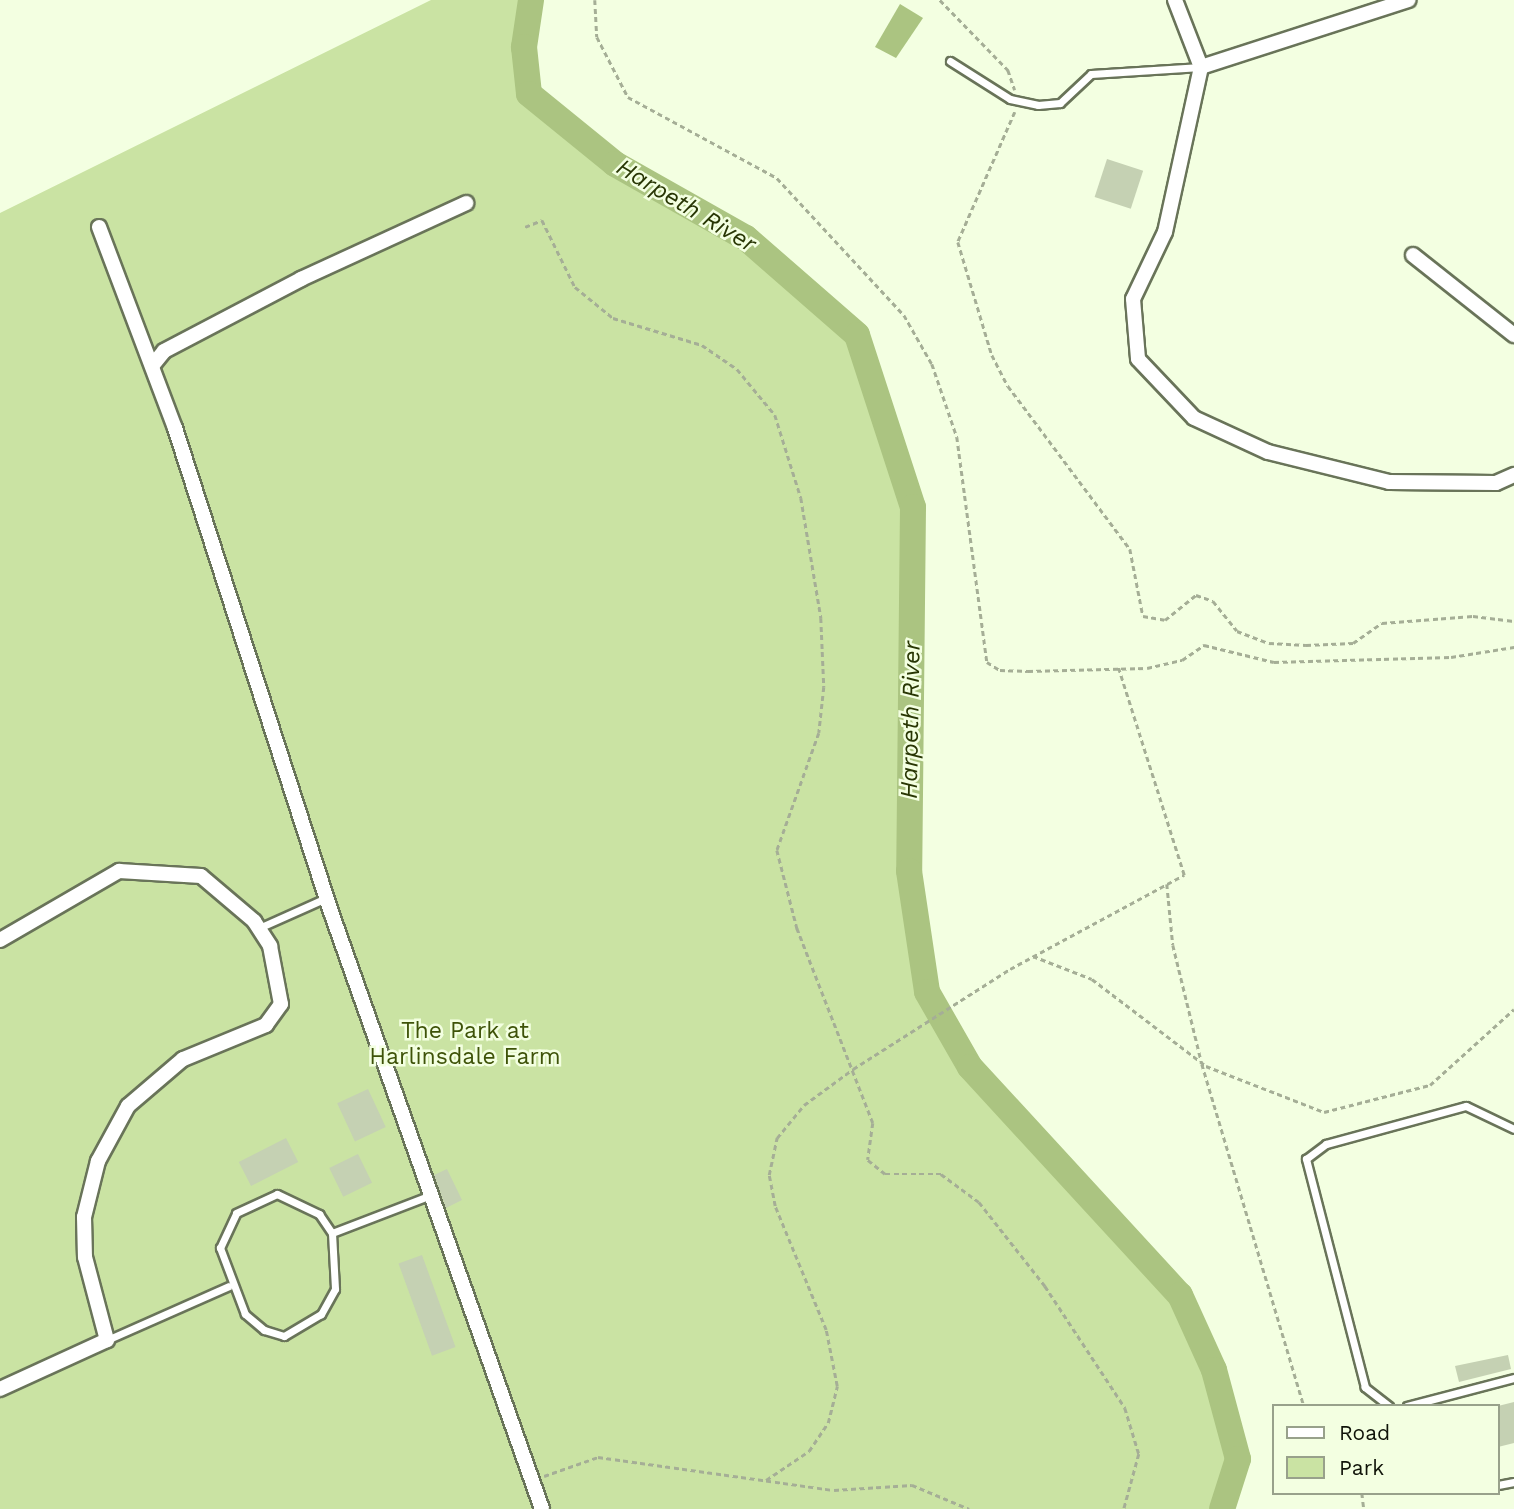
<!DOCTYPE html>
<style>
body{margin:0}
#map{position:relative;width:1514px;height:1509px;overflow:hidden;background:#f3ffe1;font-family:"Work Sans",sans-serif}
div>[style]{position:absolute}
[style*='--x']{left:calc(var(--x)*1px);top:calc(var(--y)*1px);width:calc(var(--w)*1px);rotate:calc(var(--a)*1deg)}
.green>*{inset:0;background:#cae3a3}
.water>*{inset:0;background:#abc481}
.river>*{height:26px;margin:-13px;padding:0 13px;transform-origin:13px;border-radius:13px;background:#abc481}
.building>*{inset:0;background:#c5d1b3;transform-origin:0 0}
.path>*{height:2.5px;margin-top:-1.25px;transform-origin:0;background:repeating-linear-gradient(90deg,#a5ae96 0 5px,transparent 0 8.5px)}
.roads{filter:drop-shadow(2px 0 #697459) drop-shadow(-2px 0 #697459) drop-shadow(0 2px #697459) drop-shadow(0 -2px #697459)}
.lane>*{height:7px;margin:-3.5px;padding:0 3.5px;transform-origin:3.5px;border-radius:3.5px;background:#fff}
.street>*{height:14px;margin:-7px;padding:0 7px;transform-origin:7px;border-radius:7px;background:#fff}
span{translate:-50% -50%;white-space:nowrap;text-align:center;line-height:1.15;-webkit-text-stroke:5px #f3ffe1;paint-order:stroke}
.park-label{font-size:23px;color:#3e5308}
.water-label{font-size:24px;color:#283604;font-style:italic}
.legend{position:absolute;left:1272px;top:1404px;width:228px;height:91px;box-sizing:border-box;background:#f3ffe1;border:2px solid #98a18b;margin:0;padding:9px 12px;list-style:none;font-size:21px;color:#101409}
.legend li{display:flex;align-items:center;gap:14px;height:35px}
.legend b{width:35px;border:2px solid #98a18b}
</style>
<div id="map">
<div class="green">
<div style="clip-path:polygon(431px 0,531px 0,524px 47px,530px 94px,615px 164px,746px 238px,857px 335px,913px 507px,909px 871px,927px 992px,970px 1067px,1180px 1295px,1214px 1370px,1238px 1459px,1222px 1509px,0 1509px,0 213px)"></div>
</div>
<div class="water">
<div style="clip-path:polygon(900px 4px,923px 18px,896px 58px,875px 47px)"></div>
</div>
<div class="river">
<div style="--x:531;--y:0;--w:48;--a:98.5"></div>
<div style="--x:524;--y:47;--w:47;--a:83.9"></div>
<div style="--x:529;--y:94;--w:111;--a:39.1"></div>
<div style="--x:615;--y:164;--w:150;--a:29.5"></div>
<div style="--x:746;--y:238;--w:147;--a:41.1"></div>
<div style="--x:857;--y:335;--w:181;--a:72"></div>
<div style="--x:913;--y:507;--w:364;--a:90.6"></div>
<div style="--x:909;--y:871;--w:122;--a:81.5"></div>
<div style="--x:927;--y:992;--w:86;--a:60.2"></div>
<div style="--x:970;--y:1067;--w:310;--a:47.4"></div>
<div style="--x:1180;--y:1295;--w:82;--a:65.6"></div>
<div style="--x:1214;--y:1370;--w:92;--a:74.9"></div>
<div style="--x:1238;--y:1459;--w:52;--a:107.7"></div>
</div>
<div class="building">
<div style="left:1107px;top:159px;width:38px;height:40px;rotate:18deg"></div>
<div style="left:368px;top:1089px;width:42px;height:34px;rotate:65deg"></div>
<div style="left:286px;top:1138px;width:27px;height:53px;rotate:63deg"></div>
<div style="left:358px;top:1154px;width:32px;height:32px;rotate:64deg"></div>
<div style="clip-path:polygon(447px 1169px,462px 1200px,446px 1208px,434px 1175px)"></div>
<div style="left:422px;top:1255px;width:98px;height:25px;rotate:70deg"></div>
<div style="clip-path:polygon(1508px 1355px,1511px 1369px,1459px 1382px,1455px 1366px)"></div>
<div style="clip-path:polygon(1514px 1402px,1514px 1443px,1498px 1447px,1498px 1406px)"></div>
</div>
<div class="path">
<div style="--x:595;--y:0;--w:37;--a:87"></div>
<div style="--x:597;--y:37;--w:68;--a:62.7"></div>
<div style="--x:628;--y:97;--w:170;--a:28.5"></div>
<div style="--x:777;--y:178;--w:187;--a:47.2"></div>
<div style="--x:904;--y:315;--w:56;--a:60.3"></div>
<div style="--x:932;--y:364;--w:77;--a:71.1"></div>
<div style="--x:957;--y:437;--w:227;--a:82.4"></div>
<div style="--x:987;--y:662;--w:15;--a:32"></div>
<div style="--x:1000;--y:670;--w:28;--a:2"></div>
<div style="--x:1028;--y:671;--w:119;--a:-1.4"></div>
<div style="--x:1147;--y:668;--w:36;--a:-13"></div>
<div style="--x:1182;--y:660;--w:27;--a:-34"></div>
<div style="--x:1204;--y:645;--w:72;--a:13.7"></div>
<div style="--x:1274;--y:662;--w:177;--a:-1.6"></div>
<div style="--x:1451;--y:657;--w:64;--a:-9"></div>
<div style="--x:940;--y:0;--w:98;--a:45.8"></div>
<div style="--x:1008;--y:70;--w:21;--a:71"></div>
<div style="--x:1015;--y:112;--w:142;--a:113.7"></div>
<div style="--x:958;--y:242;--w:118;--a:73.3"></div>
<div style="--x:992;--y:355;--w:35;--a:63"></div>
<div style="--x:1008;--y:386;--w:204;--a:53.2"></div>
<div style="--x:1130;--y:549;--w:68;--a:79"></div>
<div style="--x:1143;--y:616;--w:22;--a:10"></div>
<div style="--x:1165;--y:620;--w:40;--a:-39"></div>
<div style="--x:1196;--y:595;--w:18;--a:19"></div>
<div style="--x:1213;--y:601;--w:38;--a:51"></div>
<div style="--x:1237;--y:631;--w:34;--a:21"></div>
<div style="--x:1269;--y:643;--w:37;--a:3"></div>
<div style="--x:1306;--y:645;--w:47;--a:-2.4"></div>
<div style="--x:1353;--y:643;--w:35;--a:-35"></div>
<div style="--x:1382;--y:623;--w:91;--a:-4.4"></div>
<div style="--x:1473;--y:616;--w:41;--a:7"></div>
<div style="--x:525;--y:227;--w:18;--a:-22"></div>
<div style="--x:542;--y:220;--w:75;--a:63.8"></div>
<div style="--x:575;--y:287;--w:49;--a:39.2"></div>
<div style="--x:613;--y:318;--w:93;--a:16.9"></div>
<div style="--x:702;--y:345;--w:42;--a:34.4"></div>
<div style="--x:737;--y:369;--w:60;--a:50.4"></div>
<div style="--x:775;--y:415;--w:87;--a:72.6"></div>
<div style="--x:801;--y:498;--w:122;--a:80.5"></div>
<div style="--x:821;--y:618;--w:69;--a:87.5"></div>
<div style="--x:824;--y:687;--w:46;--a:96.2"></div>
<div style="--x:819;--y:733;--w:124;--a:109.7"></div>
<div style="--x:777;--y:850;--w:81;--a:75.6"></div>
<div style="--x:797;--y:928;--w:209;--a:68.7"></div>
<div style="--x:873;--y:1123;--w:37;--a:98"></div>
<div style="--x:868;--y:1160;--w:22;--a:39"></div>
<div style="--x:885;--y:1174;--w:56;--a:0"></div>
<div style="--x:941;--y:1174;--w:47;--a:36.4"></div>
<div style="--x:979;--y:1202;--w:107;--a:51.8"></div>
<div style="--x:1045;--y:1286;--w:146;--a:56.7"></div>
<div style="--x:1125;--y:1408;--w:48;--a:73.1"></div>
<div style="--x:1139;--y:1454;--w:57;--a:105.3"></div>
<div style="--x:1167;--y:884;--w:61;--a:84.4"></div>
<div style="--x:1173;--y:945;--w:122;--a:76.3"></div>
<div style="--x:1202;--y:1064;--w:357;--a:73.4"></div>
<div style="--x:1033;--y:956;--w:63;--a:21.3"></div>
<div style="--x:1092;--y:979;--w:143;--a:37.3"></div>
<div style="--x:1206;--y:1066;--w:127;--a:21.3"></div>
<div style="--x:1324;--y:1112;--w:109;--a:-14.3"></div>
<div style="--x:1430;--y:1085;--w:113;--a:-42.1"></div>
<div style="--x:544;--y:1476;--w:57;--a:-19.4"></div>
<div style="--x:598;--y:1457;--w:238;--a:8"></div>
<div style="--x:834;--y:1490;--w:78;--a:-3.7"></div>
<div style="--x:912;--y:1485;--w:62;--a:22.8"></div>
<div style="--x:766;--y:1480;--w:52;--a:-34"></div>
<div style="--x:809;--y:1451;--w:34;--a:-56"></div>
<div style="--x:828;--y:1423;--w:38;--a:-76"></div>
<div style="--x:837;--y:1386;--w:57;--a:-101.1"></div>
<div style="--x:826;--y:1330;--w:134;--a:-112.4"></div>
<div style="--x:775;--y:1206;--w:32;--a:-101"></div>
<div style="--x:769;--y:1175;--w:38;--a:-78"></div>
<div style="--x:777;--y:1138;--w:43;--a:-50.7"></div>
<div style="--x:804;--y:1105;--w:61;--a:-36.3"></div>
<div style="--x:853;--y:1069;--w:186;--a:-32.5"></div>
<div style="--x:1010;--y:969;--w:198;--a:-28.4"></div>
<div style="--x:1184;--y:875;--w:218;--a:-107.6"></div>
<div style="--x:1362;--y:1493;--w:16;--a:83"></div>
</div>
<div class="roads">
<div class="lane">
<div style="--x:950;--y:61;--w:71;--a:32.3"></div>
<div style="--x:1010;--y:99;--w:29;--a:12"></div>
<div style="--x:1038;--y:105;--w:22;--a:-5"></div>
<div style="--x:1060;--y:103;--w:42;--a:-43.1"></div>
<div style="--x:1091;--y:74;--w:110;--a:-3.6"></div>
<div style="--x:259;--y:928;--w:73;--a:-24.1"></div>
<div style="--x:332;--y:1233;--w:56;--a:86.9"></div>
<div style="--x:335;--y:1289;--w:29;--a:119"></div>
<div style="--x:321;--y:1314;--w:43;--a:149.3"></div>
<div style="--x:284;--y:1336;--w:21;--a:-163"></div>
<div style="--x:264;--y:1330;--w:25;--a:-140"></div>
<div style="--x:245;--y:1314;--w:71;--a:-110.7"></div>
<div style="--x:220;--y:1248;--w:38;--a:-65"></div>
<div style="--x:236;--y:1213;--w:45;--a:-24.9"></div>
<div style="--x:277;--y:1194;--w:47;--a:25.5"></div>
<div style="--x:319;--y:1214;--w:23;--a:56"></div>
<div style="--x:332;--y:1233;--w:106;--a:-21"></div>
<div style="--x:107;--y:1340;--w:133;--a:-23.9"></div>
<div style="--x:1389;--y:1406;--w:31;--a:-142"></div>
<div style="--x:1365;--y:1387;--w:236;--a:-104.5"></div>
<div style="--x:1306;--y:1159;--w:25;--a:-37"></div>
<div style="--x:1326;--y:1144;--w:145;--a:-15.2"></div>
<div style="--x:1466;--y:1106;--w:53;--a:25.6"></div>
<div style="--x:1407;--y:1406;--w:111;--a:-14.7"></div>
<div style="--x:1498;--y:1485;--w:16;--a:-11"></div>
</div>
<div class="street">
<div style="--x:1175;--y:0;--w:72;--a:68.8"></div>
<div style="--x:1201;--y:67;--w:169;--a:102.3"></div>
<div style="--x:1165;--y:232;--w:74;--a:115.5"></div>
<div style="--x:1133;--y:299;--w:60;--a:85.2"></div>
<div style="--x:1138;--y:359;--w:81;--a:46.5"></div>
<div style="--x:1194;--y:418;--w:81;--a:24.7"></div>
<div style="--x:1268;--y:452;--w:125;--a:13.9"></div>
<div style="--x:1389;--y:482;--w:107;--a:0.5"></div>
<div style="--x:1496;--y:483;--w:20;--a:-24"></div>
<div style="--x:1201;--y:67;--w:218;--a:-17.9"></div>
<div style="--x:99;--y:227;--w:215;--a:69.3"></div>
<div style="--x:175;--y:428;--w:509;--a:72.14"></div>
<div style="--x:331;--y:912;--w:633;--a:70.53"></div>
<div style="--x:1413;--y:255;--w:129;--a:38.4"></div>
<div style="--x:152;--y:366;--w:19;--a:-51"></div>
<div style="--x:164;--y:351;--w:155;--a:-27.7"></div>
<div style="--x:301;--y:279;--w:182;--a:-24.7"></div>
<div style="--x:0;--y:940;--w:138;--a:-30.1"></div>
<div style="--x:119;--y:871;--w:82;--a:3.5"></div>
<div style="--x:201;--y:876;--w:70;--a:40.3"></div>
<div style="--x:254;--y:921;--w:30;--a:57"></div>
<div style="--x:270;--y:946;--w:59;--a:79.3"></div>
<div style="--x:281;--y:1004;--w:26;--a:126"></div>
<div style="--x:266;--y:1025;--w:90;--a:157.7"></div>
<div style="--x:183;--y:1059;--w:72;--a:139.5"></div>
<div style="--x:128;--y:1106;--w:63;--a:118.6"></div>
<div style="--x:98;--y:1161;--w:58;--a:104"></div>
<div style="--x:84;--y:1217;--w:40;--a:88.6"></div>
<div style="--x:85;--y:1257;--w:86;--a:75.2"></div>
<div style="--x:107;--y:1340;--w:118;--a:155.4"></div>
</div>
</div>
<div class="park-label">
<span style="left:465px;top:1044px">The Park at<br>Harlinsdale Farm</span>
</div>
<div class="water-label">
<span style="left:686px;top:206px;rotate:31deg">Harpeth River</span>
<span style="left:911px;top:720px;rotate:-89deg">Harpeth River</span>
</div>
<ul class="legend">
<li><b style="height:9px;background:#fff"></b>Road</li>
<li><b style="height:19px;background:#cae3a3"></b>Park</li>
</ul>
</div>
